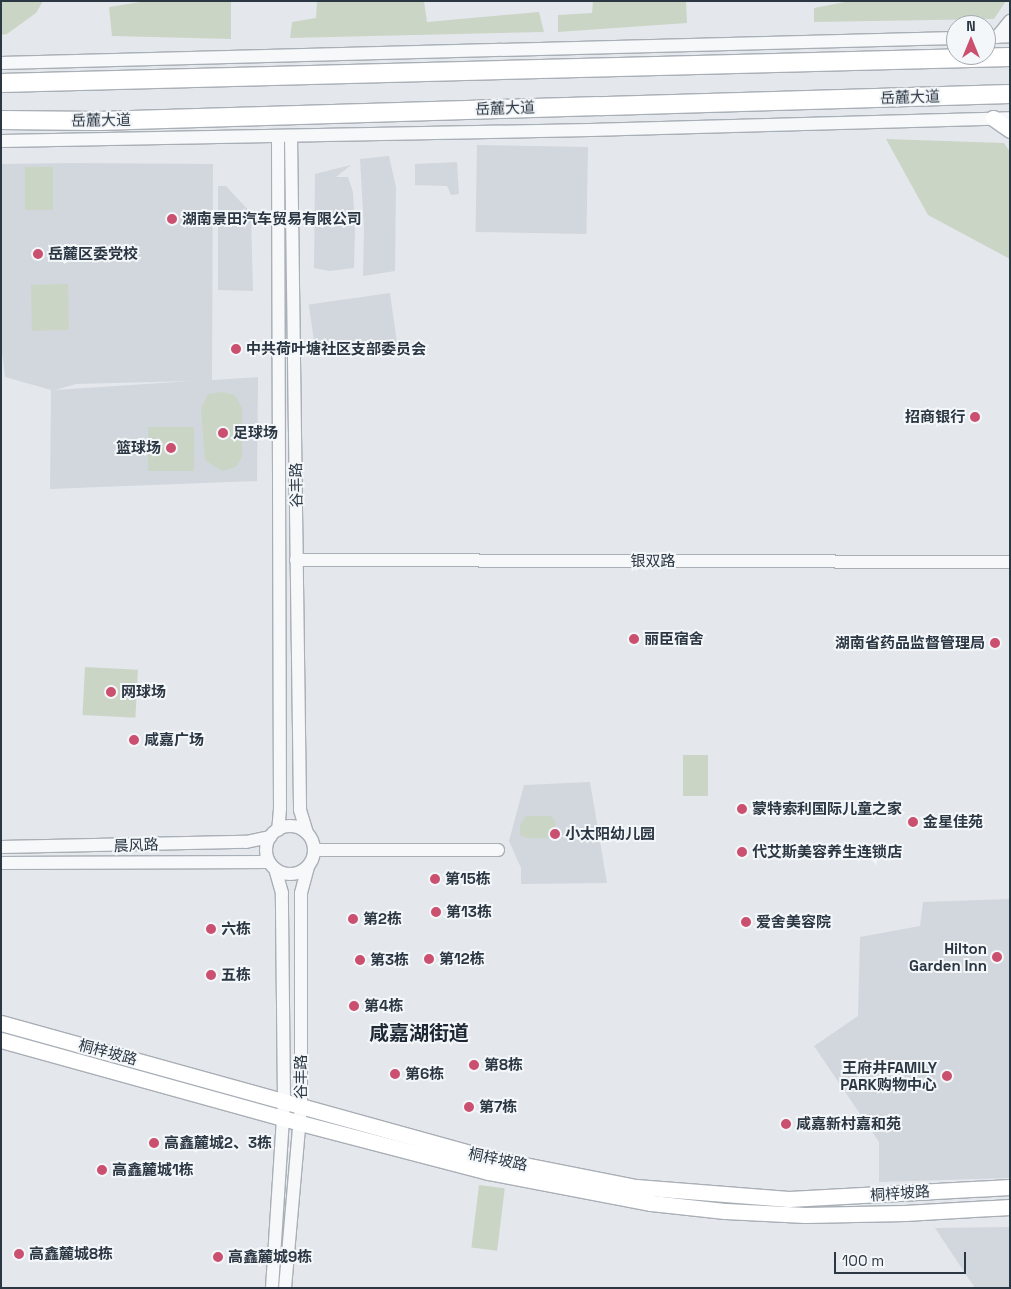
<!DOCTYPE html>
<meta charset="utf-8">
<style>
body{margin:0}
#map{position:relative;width:1011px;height:1289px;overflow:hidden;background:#e4e8ec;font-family:"Space Grotesk","Noto Sans SC",sans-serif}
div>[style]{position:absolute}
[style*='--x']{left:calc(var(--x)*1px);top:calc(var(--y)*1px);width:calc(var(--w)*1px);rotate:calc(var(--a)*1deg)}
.built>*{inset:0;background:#d2d7dd;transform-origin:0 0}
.green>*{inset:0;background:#cbd5c6;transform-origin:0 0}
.roads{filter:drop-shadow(1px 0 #a9afb6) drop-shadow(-1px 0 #a9afb6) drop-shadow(0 1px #a9afb6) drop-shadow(0 -1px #a9afb6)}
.minor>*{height:12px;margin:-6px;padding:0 6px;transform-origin:6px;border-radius:6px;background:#f7f8fa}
.minor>.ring{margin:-6px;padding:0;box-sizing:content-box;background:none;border:12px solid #f7f8fa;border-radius:50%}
.major>*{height:15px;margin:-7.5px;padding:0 7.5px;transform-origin:7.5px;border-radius:7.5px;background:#fff}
.highway>*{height:18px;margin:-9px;padding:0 9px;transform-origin:9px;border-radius:9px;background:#fff}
.dots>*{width:14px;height:14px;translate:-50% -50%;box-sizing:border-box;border:2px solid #f4f7f9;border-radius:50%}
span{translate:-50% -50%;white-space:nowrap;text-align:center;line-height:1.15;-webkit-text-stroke:4px #f4f7f9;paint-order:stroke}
.street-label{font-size:15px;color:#2c3744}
.poi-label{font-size:15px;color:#2c3744;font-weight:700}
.left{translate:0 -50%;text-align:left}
.right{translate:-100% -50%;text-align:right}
.district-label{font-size:20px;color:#1e2835;font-weight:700}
.frame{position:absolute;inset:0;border:2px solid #2c3744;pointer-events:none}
.north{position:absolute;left:946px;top:15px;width:50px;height:50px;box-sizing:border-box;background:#f4f7f9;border:1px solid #a4aab1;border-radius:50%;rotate:0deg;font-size:14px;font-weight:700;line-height:20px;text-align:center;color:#2c3744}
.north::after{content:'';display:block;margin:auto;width:18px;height:22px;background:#cb4f6e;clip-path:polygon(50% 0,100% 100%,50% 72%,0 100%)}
.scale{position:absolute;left:834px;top:1252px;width:132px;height:22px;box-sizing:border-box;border:2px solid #2c3744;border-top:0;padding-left:6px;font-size:15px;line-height:18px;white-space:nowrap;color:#2c3744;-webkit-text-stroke:4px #f4f7f9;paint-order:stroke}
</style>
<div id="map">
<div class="built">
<div style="left:477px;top:145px;width:111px;height:87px;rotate:1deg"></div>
<div style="clip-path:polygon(389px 156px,396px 187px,395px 271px,363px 276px,364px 228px,360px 159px)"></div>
<div style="clip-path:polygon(457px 162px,459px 194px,451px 195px,447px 186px,415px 185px,415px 164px)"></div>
<div style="clip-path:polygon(evenodd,73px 163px,213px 164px,212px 380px,258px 377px,257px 481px,50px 489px,51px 390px,5px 377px,1px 344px,1px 164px,73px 163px,191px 381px,55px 390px,76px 384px,191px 381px)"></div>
<div style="clip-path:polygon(351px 165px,336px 177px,348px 177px,353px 192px,355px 229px,354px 268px,329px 271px,314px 268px,315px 174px)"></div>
<div style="clip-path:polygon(218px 186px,226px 186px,251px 213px,253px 291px,218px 290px)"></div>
<div style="left:390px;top:293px;width:53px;height:82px;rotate:82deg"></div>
<div style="clip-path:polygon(590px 782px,607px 883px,521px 884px,521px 868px,509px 841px,524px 785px)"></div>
<div style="clip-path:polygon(1010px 899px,1010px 1178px,879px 1182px,879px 1142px,814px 1046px,858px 1016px,860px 937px,920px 926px,923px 902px)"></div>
<div style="clip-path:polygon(1010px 1227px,1010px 1288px,975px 1288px,935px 1228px)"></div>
</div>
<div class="green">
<div style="clip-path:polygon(1px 1px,43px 1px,36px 13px,7px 34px,1px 35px)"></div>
<div style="clip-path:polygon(146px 1px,231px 1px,231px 39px,112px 36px,109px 7px)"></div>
<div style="clip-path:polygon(317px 1px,424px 1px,427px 22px,539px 12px,544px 32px,290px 38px,292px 22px,316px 18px)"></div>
<div style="clip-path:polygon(593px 1px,686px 1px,687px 23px,558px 32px,558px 15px,592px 13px)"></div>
<div style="clip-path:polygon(850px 1px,1006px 1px,994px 19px,814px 22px,814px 8px)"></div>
<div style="clip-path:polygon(886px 139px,1004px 143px,1010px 152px,1010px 259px,928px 215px)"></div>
<div style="left:25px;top:167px;width:28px;height:43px"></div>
<div style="left:68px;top:284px;width:46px;height:37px;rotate:89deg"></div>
<div style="clip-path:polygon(222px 392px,235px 395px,242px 408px,242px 457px,236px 467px,222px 471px,205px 460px,201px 409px,208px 394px)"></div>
<div style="left:148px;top:427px;width:46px;height:44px"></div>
<div style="left:85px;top:667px;width:53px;height:48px;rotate:3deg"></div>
<div style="left:683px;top:755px;width:25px;height:41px"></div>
<div style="clip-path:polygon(526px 816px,551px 816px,555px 821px,555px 832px,549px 838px,527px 838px,520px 835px,520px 825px)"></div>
<div style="left:479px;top:1185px;width:26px;height:63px;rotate:7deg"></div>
</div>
<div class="roads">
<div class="minor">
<div style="--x:986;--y:37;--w:24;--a:-2"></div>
<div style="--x:997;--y:37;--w:21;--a:-51"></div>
<div style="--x:1;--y:63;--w:955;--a:-1.5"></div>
<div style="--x:291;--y:136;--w:674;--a:89.23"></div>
<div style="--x:300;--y:810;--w:24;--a:73"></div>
<div style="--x:278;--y:137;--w:672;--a:89.83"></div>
<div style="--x:280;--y:809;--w:21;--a:95"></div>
<div style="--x:1;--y:141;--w:589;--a:-1.07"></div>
<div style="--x:590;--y:130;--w:420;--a:-1.6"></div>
<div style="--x:296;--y:560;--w:714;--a:0.16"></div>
<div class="ring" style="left:266px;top:826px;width:36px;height:36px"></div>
<div style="--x:1;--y:847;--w:245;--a:-1.2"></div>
<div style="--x:246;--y:842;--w:25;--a:-12"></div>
<div style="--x:315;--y:850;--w:183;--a:0"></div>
<div style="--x:1;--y:863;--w:268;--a:-0.2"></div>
<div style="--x:272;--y:1288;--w:188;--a:-86.3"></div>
<div style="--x:284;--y:1100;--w:207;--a:-90.6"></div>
<div style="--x:282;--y:893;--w:25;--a:-106"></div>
<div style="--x:285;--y:1288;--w:184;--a:-85"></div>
<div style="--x:301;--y:1105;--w:212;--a:-90"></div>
<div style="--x:301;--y:893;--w:27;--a:-75"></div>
</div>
<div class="major">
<div style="--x:993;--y:118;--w:21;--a:35"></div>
<div style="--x:1;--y:1023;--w:496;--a:15.5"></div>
<div style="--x:479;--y:1156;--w:160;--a:11.2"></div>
<div style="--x:636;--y:1187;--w:153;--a:4.5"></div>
<div style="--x:789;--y:1199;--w:221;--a:-3.1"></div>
<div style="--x:1;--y:1040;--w:310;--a:15.5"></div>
<div style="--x:300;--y:1123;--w:194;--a:14.6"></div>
<div style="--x:488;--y:1172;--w:166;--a:10.8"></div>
<div style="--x:651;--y:1203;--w:74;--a:6.2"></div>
<div style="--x:725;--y:1211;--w:80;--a:2.9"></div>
<div style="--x:805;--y:1215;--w:100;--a:-1.1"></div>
<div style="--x:905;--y:1213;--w:105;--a:-3.3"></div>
</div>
<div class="highway">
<div style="--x:1;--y:83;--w:1009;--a:-1.48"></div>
<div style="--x:1;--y:120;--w:97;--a:0.6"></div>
<div style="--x:98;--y:121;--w:912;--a:-1.7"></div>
</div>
</div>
<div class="dots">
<div style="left:172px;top:219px;background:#cb4f6e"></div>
<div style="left:38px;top:254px;background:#cb4f6e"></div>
<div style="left:236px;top:349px;background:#cb4f6e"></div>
<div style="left:975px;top:417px;background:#cb4f6e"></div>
<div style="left:223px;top:433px;background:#cb4f6e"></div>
<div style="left:171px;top:448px;background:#cb4f6e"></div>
<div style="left:634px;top:639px;background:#cb4f6e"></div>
<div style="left:995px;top:643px;background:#cb4f6e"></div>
<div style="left:111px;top:692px;background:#cb4f6e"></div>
<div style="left:134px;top:740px;background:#cb4f6e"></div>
<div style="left:742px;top:809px;background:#cb4f6e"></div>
<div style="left:913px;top:822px;background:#cb4f6e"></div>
<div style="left:555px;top:834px;background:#cb4f6e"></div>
<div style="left:742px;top:852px;background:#cb4f6e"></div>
<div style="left:435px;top:879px;background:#cb4f6e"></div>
<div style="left:436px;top:912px;background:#cb4f6e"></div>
<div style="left:353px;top:919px;background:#cb4f6e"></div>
<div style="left:746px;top:922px;background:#cb4f6e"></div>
<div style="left:211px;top:929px;background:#cb4f6e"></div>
<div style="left:997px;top:957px;background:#cb4f6e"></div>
<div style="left:429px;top:959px;background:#cb4f6e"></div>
<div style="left:360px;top:960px;background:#cb4f6e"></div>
<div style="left:211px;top:975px;background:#cb4f6e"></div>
<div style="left:354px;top:1006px;background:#cb4f6e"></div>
<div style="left:474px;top:1065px;background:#cb4f6e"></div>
<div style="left:395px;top:1074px;background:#cb4f6e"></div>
<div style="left:947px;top:1076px;background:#cb4f6e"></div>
<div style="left:469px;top:1107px;background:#cb4f6e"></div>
<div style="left:786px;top:1124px;background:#cb4f6e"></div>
<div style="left:154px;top:1143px;background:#cb4f6e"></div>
<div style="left:102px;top:1170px;background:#cb4f6e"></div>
<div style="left:19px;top:1254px;background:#cb4f6e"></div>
<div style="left:218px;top:1257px;background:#cb4f6e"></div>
</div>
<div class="street-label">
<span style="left:910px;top:97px;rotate:-2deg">岳麓大道</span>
<span style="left:505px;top:108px;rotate:-2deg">岳麓大道</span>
<span style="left:101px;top:120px;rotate:-1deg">岳麓大道</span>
<span style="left:296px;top:485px;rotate:-91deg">谷丰路</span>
<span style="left:653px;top:561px">银双路</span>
<span style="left:136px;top:845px;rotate:-2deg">晨风路</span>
<span style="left:108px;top:1052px;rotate:15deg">桐梓坡路</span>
<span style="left:301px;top:1077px;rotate:-90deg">谷丰路</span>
<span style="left:498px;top:1159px;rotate:12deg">桐梓坡路</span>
<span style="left:900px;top:1193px;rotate:-4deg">桐梓坡路</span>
</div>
<div class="poi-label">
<span class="left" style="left:182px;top:219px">湖南景田汽车贸易有限公司</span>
<span class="left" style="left:48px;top:254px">岳麓区委党校</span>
<span class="left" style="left:246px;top:349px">中共荷叶塘社区支部委员会</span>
<span class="right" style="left:965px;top:417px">招商银行</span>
<span class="left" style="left:233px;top:433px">足球场</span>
<span class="right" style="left:161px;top:448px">篮球场</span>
<span class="left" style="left:644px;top:639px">丽臣宿舍</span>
<span class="right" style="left:985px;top:643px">湖南省药品监督管理局</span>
<span class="left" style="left:121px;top:692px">网球场</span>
<span class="left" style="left:144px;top:740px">咸嘉广场</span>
<span class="left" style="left:752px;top:809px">蒙特索利国际儿童之家</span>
<span class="left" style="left:923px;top:822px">金星佳苑</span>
<span class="left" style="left:565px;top:834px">小太阳幼儿园</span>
<span class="left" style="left:752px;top:852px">代艾斯美容养生连锁店</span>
<span class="left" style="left:445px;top:879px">第15栋</span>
<span class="left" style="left:446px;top:912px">第13栋</span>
<span class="left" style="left:363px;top:919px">第2栋</span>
<span class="left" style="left:756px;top:922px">爱舍美容院</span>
<span class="left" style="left:221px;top:929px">六栋</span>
<span class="right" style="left:987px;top:957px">Hilton<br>Garden Inn</span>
<span class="left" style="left:439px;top:959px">第12栋</span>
<span class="left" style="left:370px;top:960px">第3栋</span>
<span class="left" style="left:221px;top:975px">五栋</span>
<span class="left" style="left:364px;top:1006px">第4栋</span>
<span class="left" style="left:484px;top:1065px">第8栋</span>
<span class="right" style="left:937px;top:1076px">王府井FAMILY<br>PARK购物中心</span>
<span class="left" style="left:405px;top:1074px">第6栋</span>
<span class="left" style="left:479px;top:1107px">第7栋</span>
<span class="left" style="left:796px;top:1124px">咸嘉新村嘉和苑</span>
<span class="left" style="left:164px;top:1143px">高鑫麓城2、3栋</span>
<span class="left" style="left:112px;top:1170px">高鑫麓城1栋</span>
<span class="left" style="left:29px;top:1254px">高鑫麓城8栋</span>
<span class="left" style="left:228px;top:1257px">高鑫麓城9栋</span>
</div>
<div class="district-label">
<span style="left:419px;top:1033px">咸嘉湖街道</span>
</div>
<div class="frame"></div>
<div class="north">N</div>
<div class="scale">100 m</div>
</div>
